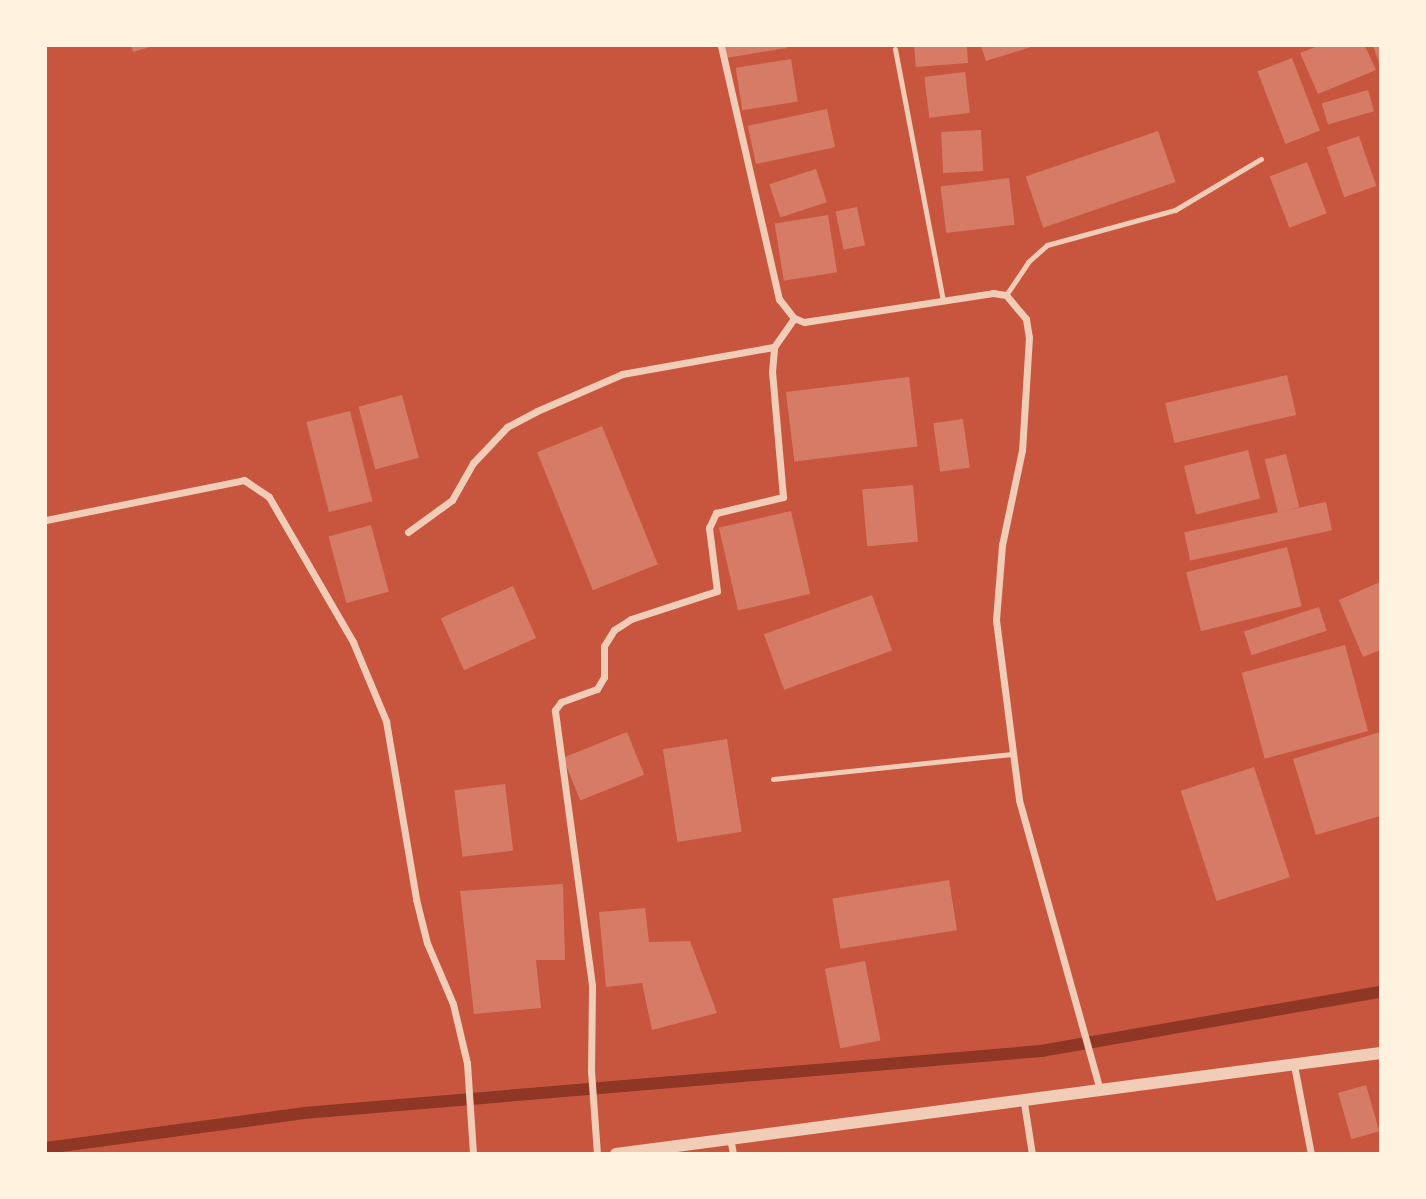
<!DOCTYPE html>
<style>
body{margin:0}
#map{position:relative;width:1426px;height:1199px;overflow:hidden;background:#c8553d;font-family:Karla,sans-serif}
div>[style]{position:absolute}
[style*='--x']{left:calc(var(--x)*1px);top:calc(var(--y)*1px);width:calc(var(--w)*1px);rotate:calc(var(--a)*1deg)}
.stream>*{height:12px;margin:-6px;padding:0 6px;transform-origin:6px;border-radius:6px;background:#8f3625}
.building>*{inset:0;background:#d67c66;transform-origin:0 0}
.service>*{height:5px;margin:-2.5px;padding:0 2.5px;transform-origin:2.5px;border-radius:2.5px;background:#f1ccb7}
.minor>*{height:7px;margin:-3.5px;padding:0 3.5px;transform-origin:3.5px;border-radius:3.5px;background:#f1ccb7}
.tertiary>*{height:12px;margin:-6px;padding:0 6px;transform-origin:6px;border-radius:6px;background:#f1ccb7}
span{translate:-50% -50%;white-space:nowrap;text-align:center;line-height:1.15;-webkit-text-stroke:5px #fff3e0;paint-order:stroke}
.frame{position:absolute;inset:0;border:47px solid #fff3e0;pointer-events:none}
</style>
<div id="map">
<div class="stream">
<div style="--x:46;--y:1148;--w:260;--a:-7.7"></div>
<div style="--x:304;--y:1113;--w:740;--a:-4.81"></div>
<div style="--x:1041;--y:1051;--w:344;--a:-9.9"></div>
</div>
<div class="building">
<div style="clip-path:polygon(131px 46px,153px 46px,133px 52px)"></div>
<div style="clip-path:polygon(724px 46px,786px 46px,787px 48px,726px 58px)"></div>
<div style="clip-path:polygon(914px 46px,967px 46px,968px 63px,916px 67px)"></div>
<div style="clip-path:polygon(981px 46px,1034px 46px,986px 61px)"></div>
<div style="clip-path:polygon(1318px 46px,1365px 46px,1376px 70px,1318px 94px,1300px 53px)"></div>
<div style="clip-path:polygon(1373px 46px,1380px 46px,1380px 65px)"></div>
<div style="left:1292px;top:58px;width:78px;height:37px;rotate:69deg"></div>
<div style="left:791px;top:59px;width:43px;height:56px;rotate:81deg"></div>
<div style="left:965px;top:72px;width:41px;height:41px;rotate:83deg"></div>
<div style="left:1368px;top:90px;width:22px;height:48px;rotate:74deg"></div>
<div style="left:827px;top:109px;width:39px;height:81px;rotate:78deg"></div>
<div style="left:981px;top:130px;width:41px;height:40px;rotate:87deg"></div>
<div style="left:1158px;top:131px;width:54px;height:140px;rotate:71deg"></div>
<div style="left:1359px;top:136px;width:53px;height:34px;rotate:71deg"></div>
<div style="left:1307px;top:162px;width:55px;height:40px;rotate:69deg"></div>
<div style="left:816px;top:169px;width:35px;height:49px;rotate:72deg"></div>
<div style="left:1009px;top:178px;width:47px;height:69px;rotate:83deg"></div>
<div style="left:857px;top:207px;width:39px;height:22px;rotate:78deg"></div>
<div style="left:828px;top:215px;width:58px;height:54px;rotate:81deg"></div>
<div style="left:1287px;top:375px;width:41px;height:125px;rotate:77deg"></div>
<div style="left:909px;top:377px;width:70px;height:124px;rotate:83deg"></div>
<div style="left:402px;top:395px;width:65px;height:45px;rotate:75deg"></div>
<div style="left:350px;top:411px;width:93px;height:45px;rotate:76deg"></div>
<div style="left:963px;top:419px;width:49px;height:30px;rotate:82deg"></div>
<div style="left:602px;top:426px;width:149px;height:70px;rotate:68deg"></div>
<div style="left:1248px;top:450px;width:50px;height:66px;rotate:76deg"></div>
<div style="left:1286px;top:454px;width:55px;height:22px;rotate:76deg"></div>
<div style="left:913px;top:485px;width:57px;height:51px;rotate:85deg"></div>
<div style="left:1326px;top:502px;width:29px;height:145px;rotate:78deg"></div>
<div style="left:791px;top:511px;width:85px;height:74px;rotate:77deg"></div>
<div style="left:371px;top:525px;width:69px;height:44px;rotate:75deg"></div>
<div style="left:1287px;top:547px;width:61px;height:104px;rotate:76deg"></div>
<div style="clip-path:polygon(1380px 582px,1380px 650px,1363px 657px,1339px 600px)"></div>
<div style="left:513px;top:586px;width:57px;height:79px;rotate:66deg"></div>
<div style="left:872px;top:595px;width:59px;height:115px;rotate:70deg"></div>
<div style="left:1319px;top:607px;width:25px;height:79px;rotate:72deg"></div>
<div style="left:1345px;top:645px;width:89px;height:107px;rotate:75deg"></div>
<div style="left:627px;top:732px;width:46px;height:69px;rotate:68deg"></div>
<div style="clip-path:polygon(1380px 732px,1380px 816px,1316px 835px,1293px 759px)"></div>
<div style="left:727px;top:739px;width:94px;height:65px;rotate:81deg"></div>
<div style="left:1254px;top:767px;width:116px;height:77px;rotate:72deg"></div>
<div style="left:505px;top:784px;width:67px;height:51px;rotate:83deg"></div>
<div style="left:949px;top:880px;width:51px;height:118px;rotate:81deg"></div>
<div style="clip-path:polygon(563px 884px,565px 960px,536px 960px,541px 1008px,474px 1014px,460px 891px)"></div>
<div style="clip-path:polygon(645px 908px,649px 942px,690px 941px,717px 1013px,652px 1030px,642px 983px,606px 987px,599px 912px)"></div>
<div style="left:865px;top:961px;width:81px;height:41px;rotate:79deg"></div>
<div style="left:1366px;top:1085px;width:48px;height:29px;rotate:74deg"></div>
</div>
<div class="service">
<div style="--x:895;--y:49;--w:256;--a:79.2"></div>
<div style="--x:1006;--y:295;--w:40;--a:-56"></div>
<div style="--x:1028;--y:262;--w:25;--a:-42"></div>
<div style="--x:1047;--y:245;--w:133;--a:-15.3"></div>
<div style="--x:1175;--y:210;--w:100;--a:-30.7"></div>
<div style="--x:773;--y:779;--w:240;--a:-6"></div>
</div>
<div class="minor">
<div style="--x:721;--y:46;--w:260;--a:77.1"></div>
<div style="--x:779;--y:299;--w:24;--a:52"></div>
<div style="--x:794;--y:318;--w:11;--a:22"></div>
<div style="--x:804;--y:322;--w:191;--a:-8.7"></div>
<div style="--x:993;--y:293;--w:13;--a:9"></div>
<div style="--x:1006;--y:295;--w:31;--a:50"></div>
<div style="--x:1026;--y:319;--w:18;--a:81"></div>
<div style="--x:1029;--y:337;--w:113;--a:93.5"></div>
<div style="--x:1022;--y:450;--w:97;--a:101.9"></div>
<div style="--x:1002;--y:545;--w:75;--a:94.6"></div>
<div style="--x:996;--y:620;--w:181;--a:82.7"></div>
<div style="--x:1019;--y:800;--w:301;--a:74.4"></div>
<div style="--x:46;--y:520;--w:202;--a:-11.4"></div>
<div style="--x:244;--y:480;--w:30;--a:34"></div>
<div style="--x:269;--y:497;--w:168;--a:59.9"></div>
<div style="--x:353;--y:642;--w:86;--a:67.3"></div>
<div style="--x:386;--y:721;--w:181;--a:80.4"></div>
<div style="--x:416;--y:899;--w:45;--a:76"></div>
<div style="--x:427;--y:943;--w:66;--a:66.9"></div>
<div style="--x:453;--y:1004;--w:61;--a:76.7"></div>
<div style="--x:467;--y:1063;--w:91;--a:86.2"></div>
<div style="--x:408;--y:532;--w:54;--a:-36"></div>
<div style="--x:452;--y:500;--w:43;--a:-60.4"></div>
<div style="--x:473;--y:463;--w:50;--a:-46.6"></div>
<div style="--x:507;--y:427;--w:34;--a:-28"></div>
<div style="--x:537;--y:411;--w:93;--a:-23.5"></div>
<div style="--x:622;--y:374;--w:154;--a:-10.1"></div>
<div style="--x:1294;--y:1065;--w:91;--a:79.2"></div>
<div style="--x:1024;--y:1103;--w:52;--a:81.1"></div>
<div style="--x:730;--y:1138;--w:16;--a:79"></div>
<div style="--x:597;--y:1154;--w:83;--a:-94.1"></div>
<div style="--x:591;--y:1071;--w:86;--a:-89.3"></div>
<div style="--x:592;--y:985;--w:277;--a:-97.7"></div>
<div style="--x:555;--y:710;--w:10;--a:-53"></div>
<div style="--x:561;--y:702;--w:38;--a:-20"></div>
<div style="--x:597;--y:689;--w:14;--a:-60"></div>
<div style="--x:604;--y:677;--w:31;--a:-90"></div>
<div style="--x:604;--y:646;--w:19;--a:-58"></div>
<div style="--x:614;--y:630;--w:20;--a:-33"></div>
<div style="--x:631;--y:619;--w:90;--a:-18"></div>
<div style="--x:717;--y:591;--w:64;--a:-97.2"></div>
<div style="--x:709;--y:528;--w:17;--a:-65"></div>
<div style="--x:716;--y:513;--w:69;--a:-13.4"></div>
<div style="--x:783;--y:497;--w:125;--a:-95"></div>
<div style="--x:772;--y:372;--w:25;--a:-85"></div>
<div style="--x:774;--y:347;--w:35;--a:-55"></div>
</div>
<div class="tertiary">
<div style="--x:616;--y:1154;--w:771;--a:-7.53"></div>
</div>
<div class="frame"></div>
</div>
